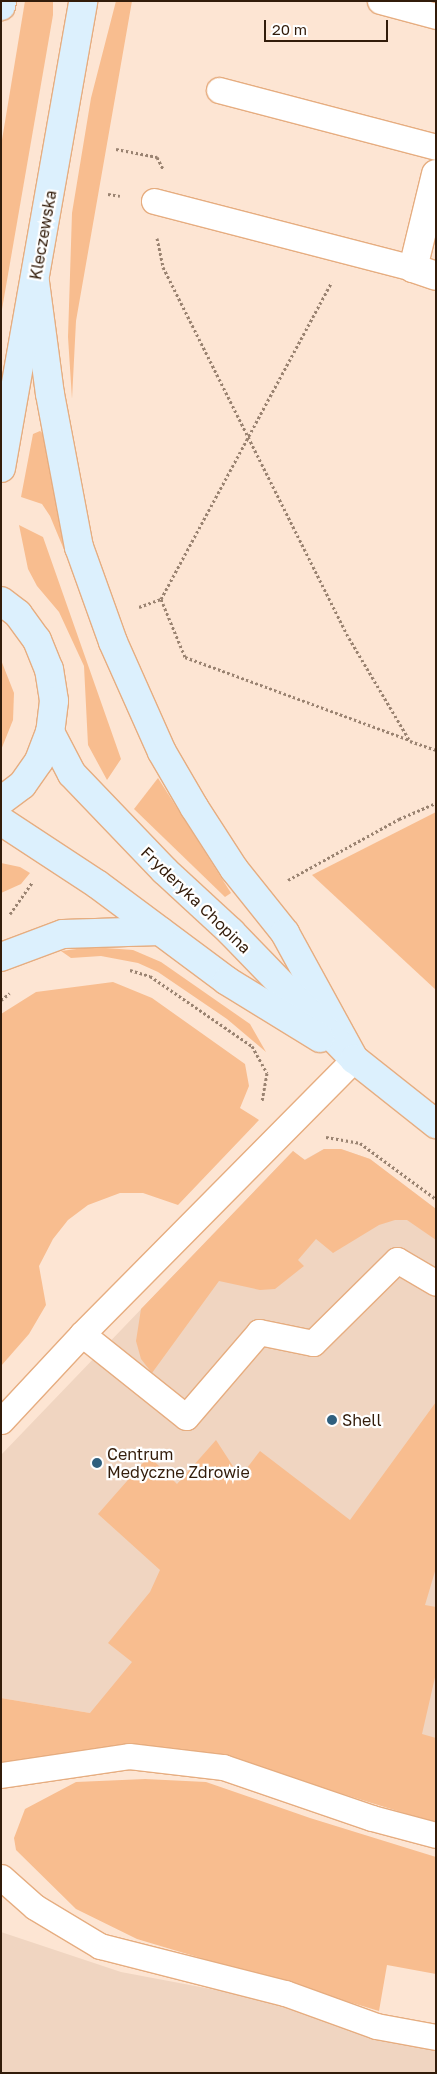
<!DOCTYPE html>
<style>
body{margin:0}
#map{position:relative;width:437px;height:2074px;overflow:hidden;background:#fde5d3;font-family:"Golos Text",sans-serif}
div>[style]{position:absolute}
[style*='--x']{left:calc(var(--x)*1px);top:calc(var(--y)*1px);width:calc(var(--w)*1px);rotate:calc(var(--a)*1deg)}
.built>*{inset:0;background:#f0d5c1}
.green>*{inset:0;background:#f8bd8f}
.path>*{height:3px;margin-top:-1.5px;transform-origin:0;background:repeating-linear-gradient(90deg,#9a8371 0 2.5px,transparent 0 5px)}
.roads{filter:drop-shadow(1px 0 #e6ad80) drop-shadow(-1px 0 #e6ad80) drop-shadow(0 1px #e6ad80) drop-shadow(0 -1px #e6ad80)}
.lane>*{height:25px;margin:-12.5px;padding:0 12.5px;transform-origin:12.5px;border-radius:12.5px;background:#fff}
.street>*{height:28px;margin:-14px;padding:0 14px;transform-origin:14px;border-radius:14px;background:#fff}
.secondary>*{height:28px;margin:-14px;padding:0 14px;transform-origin:14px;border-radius:14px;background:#dcf0fd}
.dots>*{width:14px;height:14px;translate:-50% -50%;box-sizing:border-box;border:2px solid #fff;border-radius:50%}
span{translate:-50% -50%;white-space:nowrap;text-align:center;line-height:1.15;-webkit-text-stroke:4.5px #fff;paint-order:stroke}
.street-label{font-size:16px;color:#321c0a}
.poi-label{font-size:16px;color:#321c0a}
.left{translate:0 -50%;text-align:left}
.frame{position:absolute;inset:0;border:2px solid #321c0a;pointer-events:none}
.scale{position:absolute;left:264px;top:20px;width:124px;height:22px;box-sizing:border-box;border:2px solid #321c0a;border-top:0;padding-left:6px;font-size:15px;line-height:18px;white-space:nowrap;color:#321c0a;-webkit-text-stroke:4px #fff;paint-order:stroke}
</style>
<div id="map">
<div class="built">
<div style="clip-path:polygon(324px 1149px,341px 1149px,370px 1159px,436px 1209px,436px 1803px,90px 1713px,1px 1698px,1px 1455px,293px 1151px,304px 1160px)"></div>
<div style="clip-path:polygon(1px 1932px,121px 1972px,290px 2004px,366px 2036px,436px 2050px,436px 2073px,1px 2073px)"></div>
</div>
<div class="green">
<div style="clip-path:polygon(25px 1px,53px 1px,53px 15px,1px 315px,1px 146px)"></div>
<div style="clip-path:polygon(116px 1px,132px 1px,76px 321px,72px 399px,68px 337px,72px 213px,91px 98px)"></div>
<div style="clip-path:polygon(40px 431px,46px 436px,77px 581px,50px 516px,42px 504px,21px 497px,33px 434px)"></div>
<div style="clip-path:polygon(19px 525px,43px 537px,121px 759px,107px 780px,88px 745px,84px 666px,59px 612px,37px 586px,28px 569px)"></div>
<div style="clip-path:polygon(1px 660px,14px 693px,13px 720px,1px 750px)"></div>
<div style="clip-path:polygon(158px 778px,231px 893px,225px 897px,134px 809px)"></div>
<div style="clip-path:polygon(436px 812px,436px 990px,312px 875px)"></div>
<div style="clip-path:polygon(1px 863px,20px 867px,30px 873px,21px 884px,1px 893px)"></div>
<div style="clip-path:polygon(92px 947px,133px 950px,161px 962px,250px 1024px,266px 1052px,227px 1019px,158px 972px,138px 963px,101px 956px,71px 958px,61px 951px)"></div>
<div style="clip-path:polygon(113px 982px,152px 998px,245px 1064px,249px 1086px,240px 1108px,259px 1120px,178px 1205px,143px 1193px,120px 1193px,88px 1205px,68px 1220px,53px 1239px,39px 1266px,46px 1305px,29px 1334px,1px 1366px,1px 1014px,36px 992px)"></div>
<div style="clip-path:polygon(324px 1149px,341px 1149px,370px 1159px,436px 1209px,436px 1240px,407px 1220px,395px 1220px,379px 1225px,333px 1253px,316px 1239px,298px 1260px,304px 1266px,275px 1289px,260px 1290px,219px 1281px,152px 1373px,141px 1359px,136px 1341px,141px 1309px,293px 1151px,305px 1160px)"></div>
<div style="clip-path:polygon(436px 1402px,436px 1568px,425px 1605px,436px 1607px,436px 1673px,422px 1734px,436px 1738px,436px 1823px,275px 1773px,168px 1748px,113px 1747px,1px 1765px,1px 1698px,90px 1713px,132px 1662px,108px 1643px,150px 1592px,160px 1570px,98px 1514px,149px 1456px,177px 1484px,216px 1440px,240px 1477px,260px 1451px,350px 1520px)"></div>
<div style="clip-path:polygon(145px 1779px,206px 1782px,310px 1818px,436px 1857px,436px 1974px,387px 1965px,379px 2011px,137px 1939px,76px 1909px,16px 1850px,14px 1838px,25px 1809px,76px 1782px)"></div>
</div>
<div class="path">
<div style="--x:116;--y:149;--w:42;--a:11"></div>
<div style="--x:157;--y:157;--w:13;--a:63"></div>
<div style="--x:108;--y:194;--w:12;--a:9"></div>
<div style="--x:157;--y:238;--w:30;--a:78"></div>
<div style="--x:163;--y:267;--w:415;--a:63.4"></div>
<div style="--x:349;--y:638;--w:120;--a:59.4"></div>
<div style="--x:410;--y:741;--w:28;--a:19"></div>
<div style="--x:161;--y:599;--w:63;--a:67.5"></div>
<div style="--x:185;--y:657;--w:239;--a:20.3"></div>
<div style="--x:139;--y:607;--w:23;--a:-20"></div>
<div style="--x:161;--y:599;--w:360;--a:-61.7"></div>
<div style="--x:288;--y:880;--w:127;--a:-28.8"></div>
<div style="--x:399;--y:819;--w:40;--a:-23.4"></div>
<div style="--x:10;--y:914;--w:39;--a:-55"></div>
<div style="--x:130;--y:970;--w:21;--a:17"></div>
<div style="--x:150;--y:976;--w:124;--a:34.5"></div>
<div style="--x:252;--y:1046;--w:31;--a:61"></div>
<div style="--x:267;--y:1073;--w:28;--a:100"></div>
<div style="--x:1;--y:1000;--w:11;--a:-38"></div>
<div style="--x:326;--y:1137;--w:35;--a:10"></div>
<div style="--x:360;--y:1143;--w:94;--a:36.4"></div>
</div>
<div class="roads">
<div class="lane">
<div style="--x:380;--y:1;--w:58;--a:15"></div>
<div style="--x:219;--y:90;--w:224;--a:14.7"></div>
<div style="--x:154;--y:201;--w:268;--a:14.5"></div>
<div style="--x:82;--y:1334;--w:133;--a:38.6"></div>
<div style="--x:186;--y:1417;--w:112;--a:-49.3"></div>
<div style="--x:259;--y:1332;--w:55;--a:11.5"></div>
<div style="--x:313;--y:1343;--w:118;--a:-44.7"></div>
<div style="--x:397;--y:1260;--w:45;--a:30.5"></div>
<div style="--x:1;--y:1421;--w:119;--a:-47"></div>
<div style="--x:82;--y:1334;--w:387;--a:-45.3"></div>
<div style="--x:1;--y:1775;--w:129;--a:-8.4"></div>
<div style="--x:129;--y:1756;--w:95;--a:6.7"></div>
<div style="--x:223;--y:1767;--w:157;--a:18.9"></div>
<div style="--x:372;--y:1818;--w:66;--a:14.9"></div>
<div style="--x:1;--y:1877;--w:45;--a:41.4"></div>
<div style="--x:35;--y:1907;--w:76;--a:31"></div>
<div style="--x:100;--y:1946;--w:191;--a:14.3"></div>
<div style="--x:285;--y:1993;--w:97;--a:19.9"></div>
<div style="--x:376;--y:2026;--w:61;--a:10.4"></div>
</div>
<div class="street">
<div style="--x:436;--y:174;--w:97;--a:103.7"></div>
<div style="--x:413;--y:268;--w:24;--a:19"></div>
</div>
<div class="secondary">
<div style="--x:1;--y:6;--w:5;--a:-79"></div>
<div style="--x:35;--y:282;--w:113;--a:82.4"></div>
<div style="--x:50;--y:394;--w:156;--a:79.3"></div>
<div style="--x:79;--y:547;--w:101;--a:70.3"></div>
<div style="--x:113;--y:642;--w:120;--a:66"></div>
<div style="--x:162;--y:752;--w:64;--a:59.8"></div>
<div style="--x:194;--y:807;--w:74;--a:57.2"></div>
<div style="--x:234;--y:869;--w:82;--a:51.4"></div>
<div style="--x:285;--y:933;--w:144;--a:61.3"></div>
<div style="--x:1;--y:468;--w:474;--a:-80"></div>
<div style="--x:1;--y:601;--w:21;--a:37"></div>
<div style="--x:18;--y:614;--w:32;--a:54"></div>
<div style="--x:37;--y:640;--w:31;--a:68"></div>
<div style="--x:49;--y:669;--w:32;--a:81"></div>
<div style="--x:54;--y:701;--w:31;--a:97"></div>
<div style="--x:50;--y:732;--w:31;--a:111"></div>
<div style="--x:39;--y:761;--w:29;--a:125"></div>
<div style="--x:22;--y:785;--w:26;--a:143"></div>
<div style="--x:50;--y:732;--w:47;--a:62.4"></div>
<div style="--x:72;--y:774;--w:134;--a:46.2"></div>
<div style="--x:165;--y:871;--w:90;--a:42.7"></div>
<div style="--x:231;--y:932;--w:177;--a:45.9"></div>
<div style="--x:354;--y:1059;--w:105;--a:38.4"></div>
<div style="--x:1;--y:821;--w:115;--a:33.3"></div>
<div style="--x:97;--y:884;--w:162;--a:36.7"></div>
<div style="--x:227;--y:981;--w:109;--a:31.5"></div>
<div style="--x:1;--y:957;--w:66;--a:-20.4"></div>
<div style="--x:63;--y:934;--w:97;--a:-1.8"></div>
</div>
</div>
<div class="dots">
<div style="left:332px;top:1420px;background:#2f5f7e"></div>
<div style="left:97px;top:1463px;background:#2f5f7e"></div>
</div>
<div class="street-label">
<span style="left:43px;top:235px;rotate:-80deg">Kleczewska</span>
<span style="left:196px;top:900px;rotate:44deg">Fryderyka Chopina</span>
</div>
<div class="poi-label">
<span class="left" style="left:342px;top:1420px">Shell</span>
<span class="left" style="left:107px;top:1463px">Centrum<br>Medyczne Zdrowie</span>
</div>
<div class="frame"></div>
<div class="scale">20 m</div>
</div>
